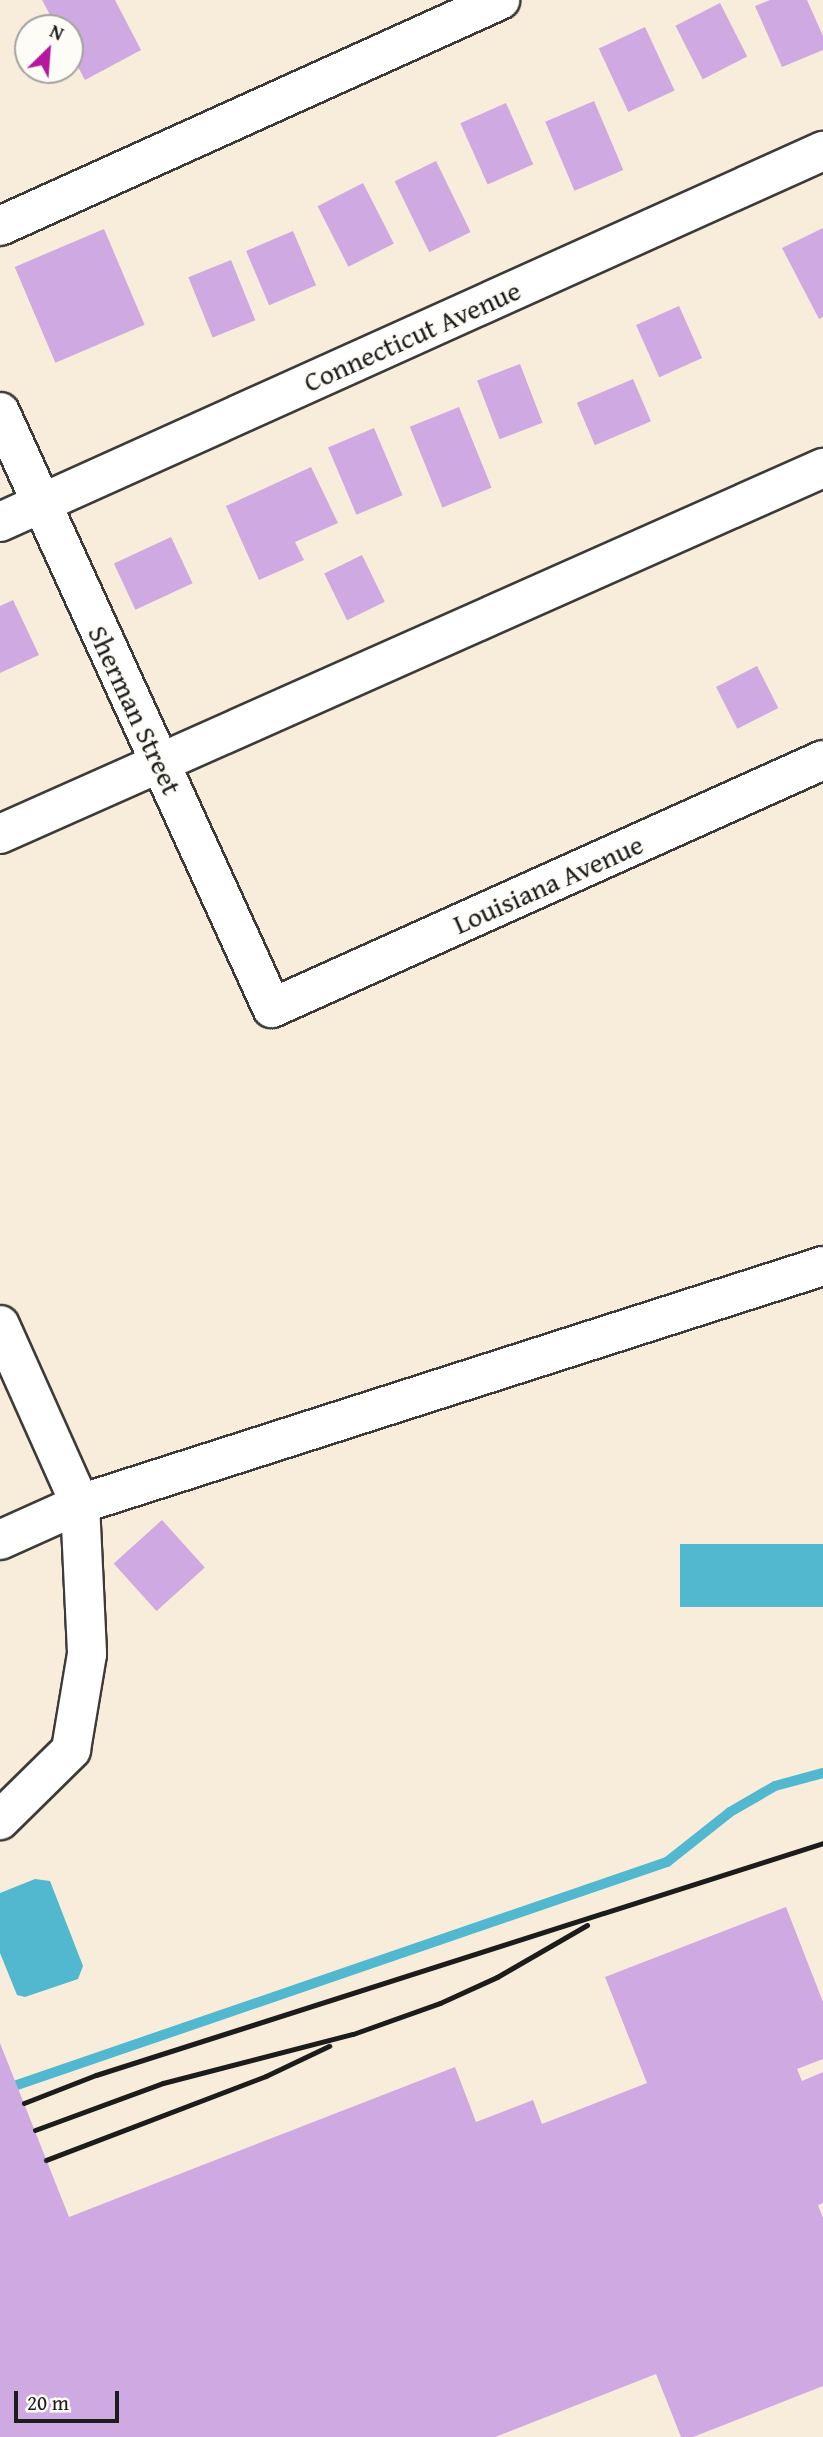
<!DOCTYPE html>
<style>
body{margin:0}
#map{position:relative;width:823px;height:2437px;overflow:hidden;background:#f8eddb;font-family:"Gentium Book Plus",serif}
div>[style]{position:absolute}
[style*='--x']{left:calc(var(--x)*1px);top:calc(var(--y)*1px);width:calc(var(--w)*1px);rotate:calc(var(--a)*1deg)}
.water>*{inset:0;background:#52b8d0;transform-origin:0 0}
.stream>*{height:10px;margin:-5px;padding:0 5px;transform-origin:5px;border-radius:5px;background:#52b8d0}
.building>*{inset:0;background:#cea9e2;transform-origin:0 0}
.roads{filter:drop-shadow(2px 0 #3d3b39) drop-shadow(-2px 0 #3d3b39) drop-shadow(0 2px #3d3b39) drop-shadow(0 -2px #3d3b39)}
.minor>*{height:38px;margin:-19px;padding:0 19px;transform-origin:19px;border-radius:19px;background:#fff}
.rail>*{height:5px;margin:-2.5px;padding:0 2.5px;transform-origin:2.5px;border-radius:2.5px;background:#1c1c1c}
span{translate:-50% -50%;white-space:nowrap;text-align:center;line-height:1.15;-webkit-text-stroke:5px #fdfcf7;paint-order:stroke}
.street-label{font-size:28px;color:#1c1c1c}
.north{position:absolute;left:14px;top:14px;width:70px;height:70px;box-sizing:border-box;background:#fdfcf7;border:2px solid #a3a29f;border-radius:50%;rotate:25deg;font-size:19px;font-weight:700;line-height:28px;text-align:center;color:#1c1c1c}
.north::after{content:'';display:block;margin:auto;width:24px;height:32px;background:#b5179e;clip-path:polygon(50% 0,100% 100%,50% 72%,0 100%)}
.scale{position:absolute;left:14px;top:2391px;width:105px;height:32px;box-sizing:border-box;border:4px solid #1c1c1c;border-top:0;padding-left:9px;font-size:21px;line-height:24px;white-space:nowrap;color:#1c1c1c;-webkit-text-stroke:5px #fdfcf7;paint-order:stroke}
</style>
<div id="map">
<div class="water">
<div style="left:823px;top:1544px;width:63px;height:143px;rotate:90deg"></div>
<div style="clip-path:polygon(35px 1879px,50px 1881px,83px 1966px,78px 1979px,25px 1997px,17px 1995px,0 1953px,0 1893px)"></div>
</div>
<div class="stream">
<div style="--x:17;--y:2085;--w:687;--a:-18.94"></div>
<div style="--x:667;--y:1862;--w:80;--a:-38.4"></div>
<div style="--x:730;--y:1812;--w:52;--a:-30"></div>
<div style="--x:775;--y:1786;--w:50;--a:-15.2"></div>
</div>
<div class="building">
<div style="clip-path:polygon(42px 0,115px 0,141px 50px,85px 80px,70px 52px,70px 28px,57px 28px)"></div>
<div style="clip-path:polygon(770px 0,807px 0,823px 36px,823px 50px,782px 67px,755px 6px)"></div>
<div style="left:720px;top:3px;width:60px;height:50px;rotate:63deg"></div>
<div style="left:645px;top:27px;width:70px;height:51px;rotate:65deg"></div>
<div style="left:594px;top:101px;width:75px;height:53px;rotate:67deg"></div>
<div style="left:506px;top:103px;width:67px;height:50px;rotate:66deg"></div>
<div style="left:436px;top:161px;width:79px;height:46px;rotate:64deg"></div>
<div style="left:363px;top:183px;width:68px;height:51px;rotate:63deg"></div>
<div style="clip-path:polygon(823px 228px,823px 317px,819px 319px,782px 248px)"></div>
<div style="left:104px;top:229px;width:104px;height:97px;rotate:67deg"></div>
<div style="left:293px;top:231px;width:59px;height:51px;rotate:67deg"></div>
<div style="left:231px;top:260px;width:65px;height:46px;rotate:68deg"></div>
<div style="left:679px;top:306px;width:57px;height:47px;rotate:66deg"></div>
<div style="left:520px;top:364px;width:63px;height:46px;rotate:69deg"></div>
<div style="left:633px;top:379px;width:46px;height:61px;rotate:67deg"></div>
<div style="left:459px;top:407px;width:87px;height:53px;rotate:68deg"></div>
<div style="left:374px;top:428px;width:73px;height:50px;rotate:67deg"></div>
<div style="clip-path:polygon(311px 467px,338px 523px,295px 542px,304px 560px,259px 580px,226px 506px)"></div>
<div style="left:171px;top:537px;width:51px;height:63px;rotate:65deg"></div>
<div style="left:362px;top:555px;width:52px;height:42px;rotate:64deg"></div>
<div style="clip-path:polygon(13px 600px,39px 655px,0 673px,0 606px)"></div>
<div style="left:757px;top:666px;width:47px;height:46px;rotate:63deg"></div>
<div style="left:162px;top:1520px;width:64px;height:65px;rotate:48deg"></div>
<div style="clip-path:polygon(786px 1907px,823px 2002px,823px 2059px,797px 2069px,802px 2081px,823px 2072px,823px 2203px,818px 2205px,823px 2218px,823px 2386px,693px 2437px,681px 2437px,656px 2374px,495px 2437px,0 2437px,0 2043px,69px 2217px,455px 2067px,476px 2122px,533px 2100px,542px 2124px,647px 2083px,605px 1977px)"></div>
</div>
<div class="roads">
<div class="minor">
<div style="--x:0;--y:226;--w:549;--a:-24.32"></div>
<div style="--x:0;--y:412;--w:655;--a:65.47"></div>
<div style="--x:272;--y:1008;--w:604;--a:-24.23"></div>
<div style="--x:0;--y:522;--w:903;--a:-24.27"></div>
<div style="--x:0;--y:834;--w:901;--a:-23.98"></div>
<div style="--x:0;--y:1325;--w:196;--a:65.9"></div>
<div style="--x:80;--y:1504;--w:150;--a:87.3"></div>
<div style="--x:87;--y:1654;--w:97;--a:99.5"></div>
<div style="--x:71;--y:1750;--w:100;--a:135.4"></div>
<div style="--x:0;--y:1540;--w:88;--a:-24.2"></div>
<div style="--x:80;--y:1504;--w:780;--a:-17.76"></div>
</div>
</div>
<div class="rail">
<div style="--x:24;--y:2103;--w:77;--a:-21.3"></div>
<div style="--x:96;--y:2075;--w:763;--a:-17.7"></div>
<div style="--x:35;--y:2130;--w:136;--a:-20.2"></div>
<div style="--x:163;--y:2083;--w:196;--a:-14.5"></div>
<div style="--x:353;--y:2034;--w:92;--a:-19.6"></div>
<div style="--x:440;--y:2003;--w:63;--a:-24.5"></div>
<div style="--x:497;--y:1977;--w:104;--a:-30"></div>
<div style="--x:46;--y:2160;--w:235;--a:-20.9"></div>
<div style="--x:266;--y:2076;--w:70;--a:-25.5"></div>
</div>
<div class="street-label">
<span style="left:412px;top:336px;rotate:-24deg">Connecticut Avenue</span>
<span style="left:135px;top:710px;rotate:65deg">Sherman Street</span>
<span style="left:548px;top:884px;rotate:-24deg">Louisiana Avenue</span>
</div>
<div class="north">N</div>
<div class="scale">20 m</div>
</div>
